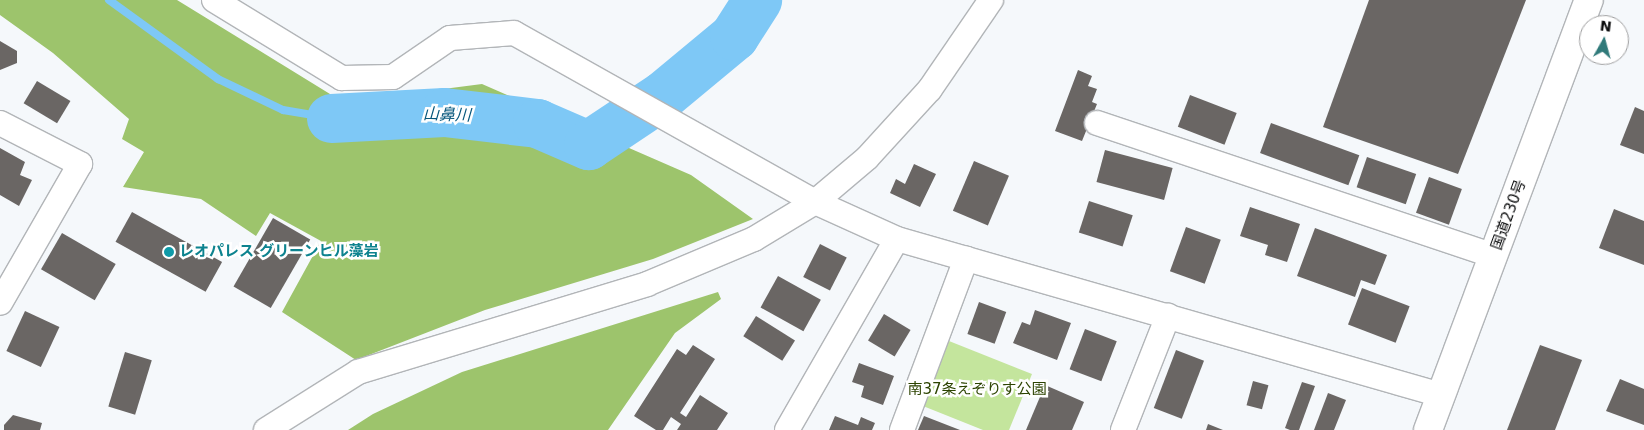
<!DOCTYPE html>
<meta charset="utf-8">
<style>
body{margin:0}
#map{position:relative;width:1644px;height:430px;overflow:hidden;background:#f5f8fb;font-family:"DejaVu Sans","Noto Sans JP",sans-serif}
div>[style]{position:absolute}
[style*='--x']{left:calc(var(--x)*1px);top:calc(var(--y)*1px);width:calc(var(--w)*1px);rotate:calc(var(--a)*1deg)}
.green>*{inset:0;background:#c4e59d}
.forest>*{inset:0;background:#9dc46c}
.stream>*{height:8px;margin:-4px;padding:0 4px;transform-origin:4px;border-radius:4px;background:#7ec8f6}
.river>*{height:49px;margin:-24.5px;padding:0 24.5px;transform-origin:24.5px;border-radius:24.5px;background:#7ec8f6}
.building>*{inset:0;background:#6a6664;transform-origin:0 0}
.roads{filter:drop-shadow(1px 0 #b2b5b8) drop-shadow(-1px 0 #b2b5b8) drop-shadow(0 1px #b2b5b8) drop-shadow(0 -1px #b2b5b8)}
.street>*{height:24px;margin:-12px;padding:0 12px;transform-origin:12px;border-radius:12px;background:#fff}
.highway>*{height:28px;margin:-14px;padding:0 14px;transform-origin:14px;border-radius:14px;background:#fff}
.dots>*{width:14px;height:14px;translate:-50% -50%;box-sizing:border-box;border:2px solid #fff;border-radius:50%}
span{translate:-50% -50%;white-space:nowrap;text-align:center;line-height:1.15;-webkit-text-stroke:5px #fff;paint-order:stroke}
.street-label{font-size:15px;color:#0c0d0e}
.culture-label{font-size:15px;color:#0d838f;font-weight:700}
.left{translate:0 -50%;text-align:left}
.park-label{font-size:15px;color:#2c4301}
.water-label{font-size:16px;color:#07577c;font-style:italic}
.north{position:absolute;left:1579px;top:15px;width:50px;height:50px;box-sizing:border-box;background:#fff;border:1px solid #9e9e9f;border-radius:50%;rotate:7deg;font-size:14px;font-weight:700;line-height:20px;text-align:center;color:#0c0d0e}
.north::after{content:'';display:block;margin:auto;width:18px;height:22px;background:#307a7a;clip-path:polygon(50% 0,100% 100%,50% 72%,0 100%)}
</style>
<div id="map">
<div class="green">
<div style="clip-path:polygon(949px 341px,1032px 374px,1009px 430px,983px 430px,923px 406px)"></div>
</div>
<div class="forest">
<div style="clip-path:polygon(0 0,177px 0,343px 102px,482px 84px,691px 175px,753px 219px,653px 259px,485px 310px,356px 360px,282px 312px,321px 241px,270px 213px,256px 236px,201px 199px,123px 187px,144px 152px,122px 139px,129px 119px,53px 53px,0 15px)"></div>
<div style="clip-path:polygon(718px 292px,721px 299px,675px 333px,608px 430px,348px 430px,373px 414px,462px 372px)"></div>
</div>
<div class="stream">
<div style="--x:109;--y:0;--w:135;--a:35.9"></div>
<div style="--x:218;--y:79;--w:72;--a:25.5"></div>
<div style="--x:283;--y:110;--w:49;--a:9.5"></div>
</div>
<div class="river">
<div style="--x:331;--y:118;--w:113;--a:-3"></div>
<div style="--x:444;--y:112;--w:94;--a:6.7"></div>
<div style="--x:537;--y:123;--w:56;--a:23.3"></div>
<div style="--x:588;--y:145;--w:90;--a:-33.7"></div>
<div style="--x:663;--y:95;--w:92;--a:-39.7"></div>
<div style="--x:734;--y:36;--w:43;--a:-57.4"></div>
</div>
<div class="building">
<div style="clip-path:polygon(1369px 0,1526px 0,1458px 174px,1323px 127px)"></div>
<div style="clip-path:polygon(0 41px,17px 51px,17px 63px,0 70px)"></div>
<div style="clip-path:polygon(1078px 70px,1092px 76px,1088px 86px,1097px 89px,1092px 102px,1097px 104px,1082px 141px,1055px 131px)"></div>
<div style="left:37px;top:81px;width:39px;height:26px;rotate:31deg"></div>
<div style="left:1190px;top:95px;width:50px;height:34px;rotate:21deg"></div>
<div style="clip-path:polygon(1635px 107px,1644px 111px,1644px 154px,1620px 145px)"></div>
<div style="left:1271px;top:123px;width:94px;height:32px;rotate:20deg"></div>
<div style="clip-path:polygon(0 148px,25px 162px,20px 175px,32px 180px,19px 206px,0 195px)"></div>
<div style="left:1105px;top:150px;width:70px;height:33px;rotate:15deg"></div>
<div style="left:1367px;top:157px;width:52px;height:32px;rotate:19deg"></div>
<div style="left:974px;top:161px;width:38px;height:54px;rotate:23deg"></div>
<div style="clip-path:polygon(914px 164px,936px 174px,920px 207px,890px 193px,896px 179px,905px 184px)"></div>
<div style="left:1429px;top:177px;width:35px;height:38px;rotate:20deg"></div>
<div style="left:1089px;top:201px;width:46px;height:33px;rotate:18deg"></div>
<div style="clip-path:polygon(1250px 207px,1300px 224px,1287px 262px,1265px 255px,1268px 245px,1240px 236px)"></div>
<div style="clip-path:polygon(1614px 209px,1644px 221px,1644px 265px,1599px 248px)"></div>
<div style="left:132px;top:212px;width:103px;height:34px;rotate:29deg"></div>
<div style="left:273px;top:218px;width:43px;height:79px;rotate:30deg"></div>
<div style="left:1186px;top:227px;width:37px;height:47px;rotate:20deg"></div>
<div style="clip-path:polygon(1315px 228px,1387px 255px,1375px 285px,1361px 280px,1355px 297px,1297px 276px)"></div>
<div style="left:62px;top:233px;width:62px;height:42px;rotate:30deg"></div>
<div style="left:820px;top:244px;width:30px;height:37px;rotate:27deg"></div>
<div style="left:778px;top:276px;width:49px;height:36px;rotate:29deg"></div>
<div style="left:1362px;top:288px;width:51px;height:39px;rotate:21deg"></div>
<div style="left:979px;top:302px;width:29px;height:34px;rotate:20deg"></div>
<div style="clip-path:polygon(1035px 310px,1071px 323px,1057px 360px,1013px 343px,1022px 322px,1030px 325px)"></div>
<div style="left:25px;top:311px;width:38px;height:44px;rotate:25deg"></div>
<div style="left:884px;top:314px;width:31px;height:31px;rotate:31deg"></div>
<div style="left:756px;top:316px;width:46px;height:24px;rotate:32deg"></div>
<div style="left:1085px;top:329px;width:34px;height:43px;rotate:21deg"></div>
<div style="clip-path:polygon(693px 345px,715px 359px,680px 413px,686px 417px,700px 395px,728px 413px,717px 430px,677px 430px,681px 424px,671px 417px,663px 430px,656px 430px,634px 416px,677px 349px,686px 355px)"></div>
<div style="clip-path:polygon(1540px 345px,1582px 360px,1555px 430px,1507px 430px)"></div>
<div style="left:1176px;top:350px;width:30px;height:62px;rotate:21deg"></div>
<div style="left:125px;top:352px;width:28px;height:57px;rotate:17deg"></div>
<div style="clip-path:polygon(859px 363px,894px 376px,883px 405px,861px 397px,864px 386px,852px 382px)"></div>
<div style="clip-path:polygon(1620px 379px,1644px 389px,1644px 425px,1606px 411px)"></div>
<div style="left:1253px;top:381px;width:16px;height:25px;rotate:15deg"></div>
<div style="clip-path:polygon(1302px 382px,1315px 386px,1299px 430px,1290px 430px,1285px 428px)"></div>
<div style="clip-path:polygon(1045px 385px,1084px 402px,1072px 430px,1026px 430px)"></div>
<div style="clip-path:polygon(1328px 393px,1346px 400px,1334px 430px,1314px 430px)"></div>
<div style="clip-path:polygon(13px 415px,42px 423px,40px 430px,4px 430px,4px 425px)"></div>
<div style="clip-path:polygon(835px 416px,858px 425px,861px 417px,875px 423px,872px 430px,829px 430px)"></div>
<div style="clip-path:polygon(924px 416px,960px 430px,918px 430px)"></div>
<div style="clip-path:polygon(1208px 424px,1223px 430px,1206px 430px)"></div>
</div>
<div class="roads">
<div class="street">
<div style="--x:214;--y:0;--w:150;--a:31.4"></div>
<div style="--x:342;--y:78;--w:51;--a:-1.1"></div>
<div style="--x:393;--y:77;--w:69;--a:-34.4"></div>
<div style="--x:450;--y:38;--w:64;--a:-4.5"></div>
<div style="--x:514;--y:33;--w:345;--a:29.3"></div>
<div style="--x:815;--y:202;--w:90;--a:24.3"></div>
<div style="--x:897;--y:239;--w:566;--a:16"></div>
<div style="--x:0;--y:123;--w:90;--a:27.1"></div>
<div style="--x:80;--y:164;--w:160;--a:119.9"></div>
<div style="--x:1097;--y:123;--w:419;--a:18.5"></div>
<div style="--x:266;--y:430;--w:109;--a:-32.2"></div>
<div style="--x:358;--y:372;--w:302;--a:-16.9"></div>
<div style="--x:647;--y:284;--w:116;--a:-22.8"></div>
<div style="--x:754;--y:239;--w:71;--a:-31.2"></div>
<div style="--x:815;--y:202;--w:68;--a:-40.2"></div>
<div style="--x:867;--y:158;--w:93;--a:-47.6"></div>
<div style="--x:930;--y:89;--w:108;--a:-55.6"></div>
<div style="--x:787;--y:430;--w:220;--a:-60.1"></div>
<div style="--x:902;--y:430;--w:183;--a:-69.5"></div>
<div style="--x:1123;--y:430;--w:123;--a:-68.5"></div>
</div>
<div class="highway">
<div style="--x:1428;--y:430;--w:459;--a:-69.5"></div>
</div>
</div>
<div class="dots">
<div style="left:169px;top:252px;background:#0f9aa8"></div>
</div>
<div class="street-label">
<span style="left:1509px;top:215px;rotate:-70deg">国道230号</span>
</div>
<div class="culture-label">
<span class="left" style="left:179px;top:252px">レオパレス グリーンヒル藻岩</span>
</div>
<div class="park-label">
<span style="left:977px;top:390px">南37条えぞりす公園</span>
</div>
<div class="water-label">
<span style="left:447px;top:115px;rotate:2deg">山鼻川</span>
</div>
<div class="north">N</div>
</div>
